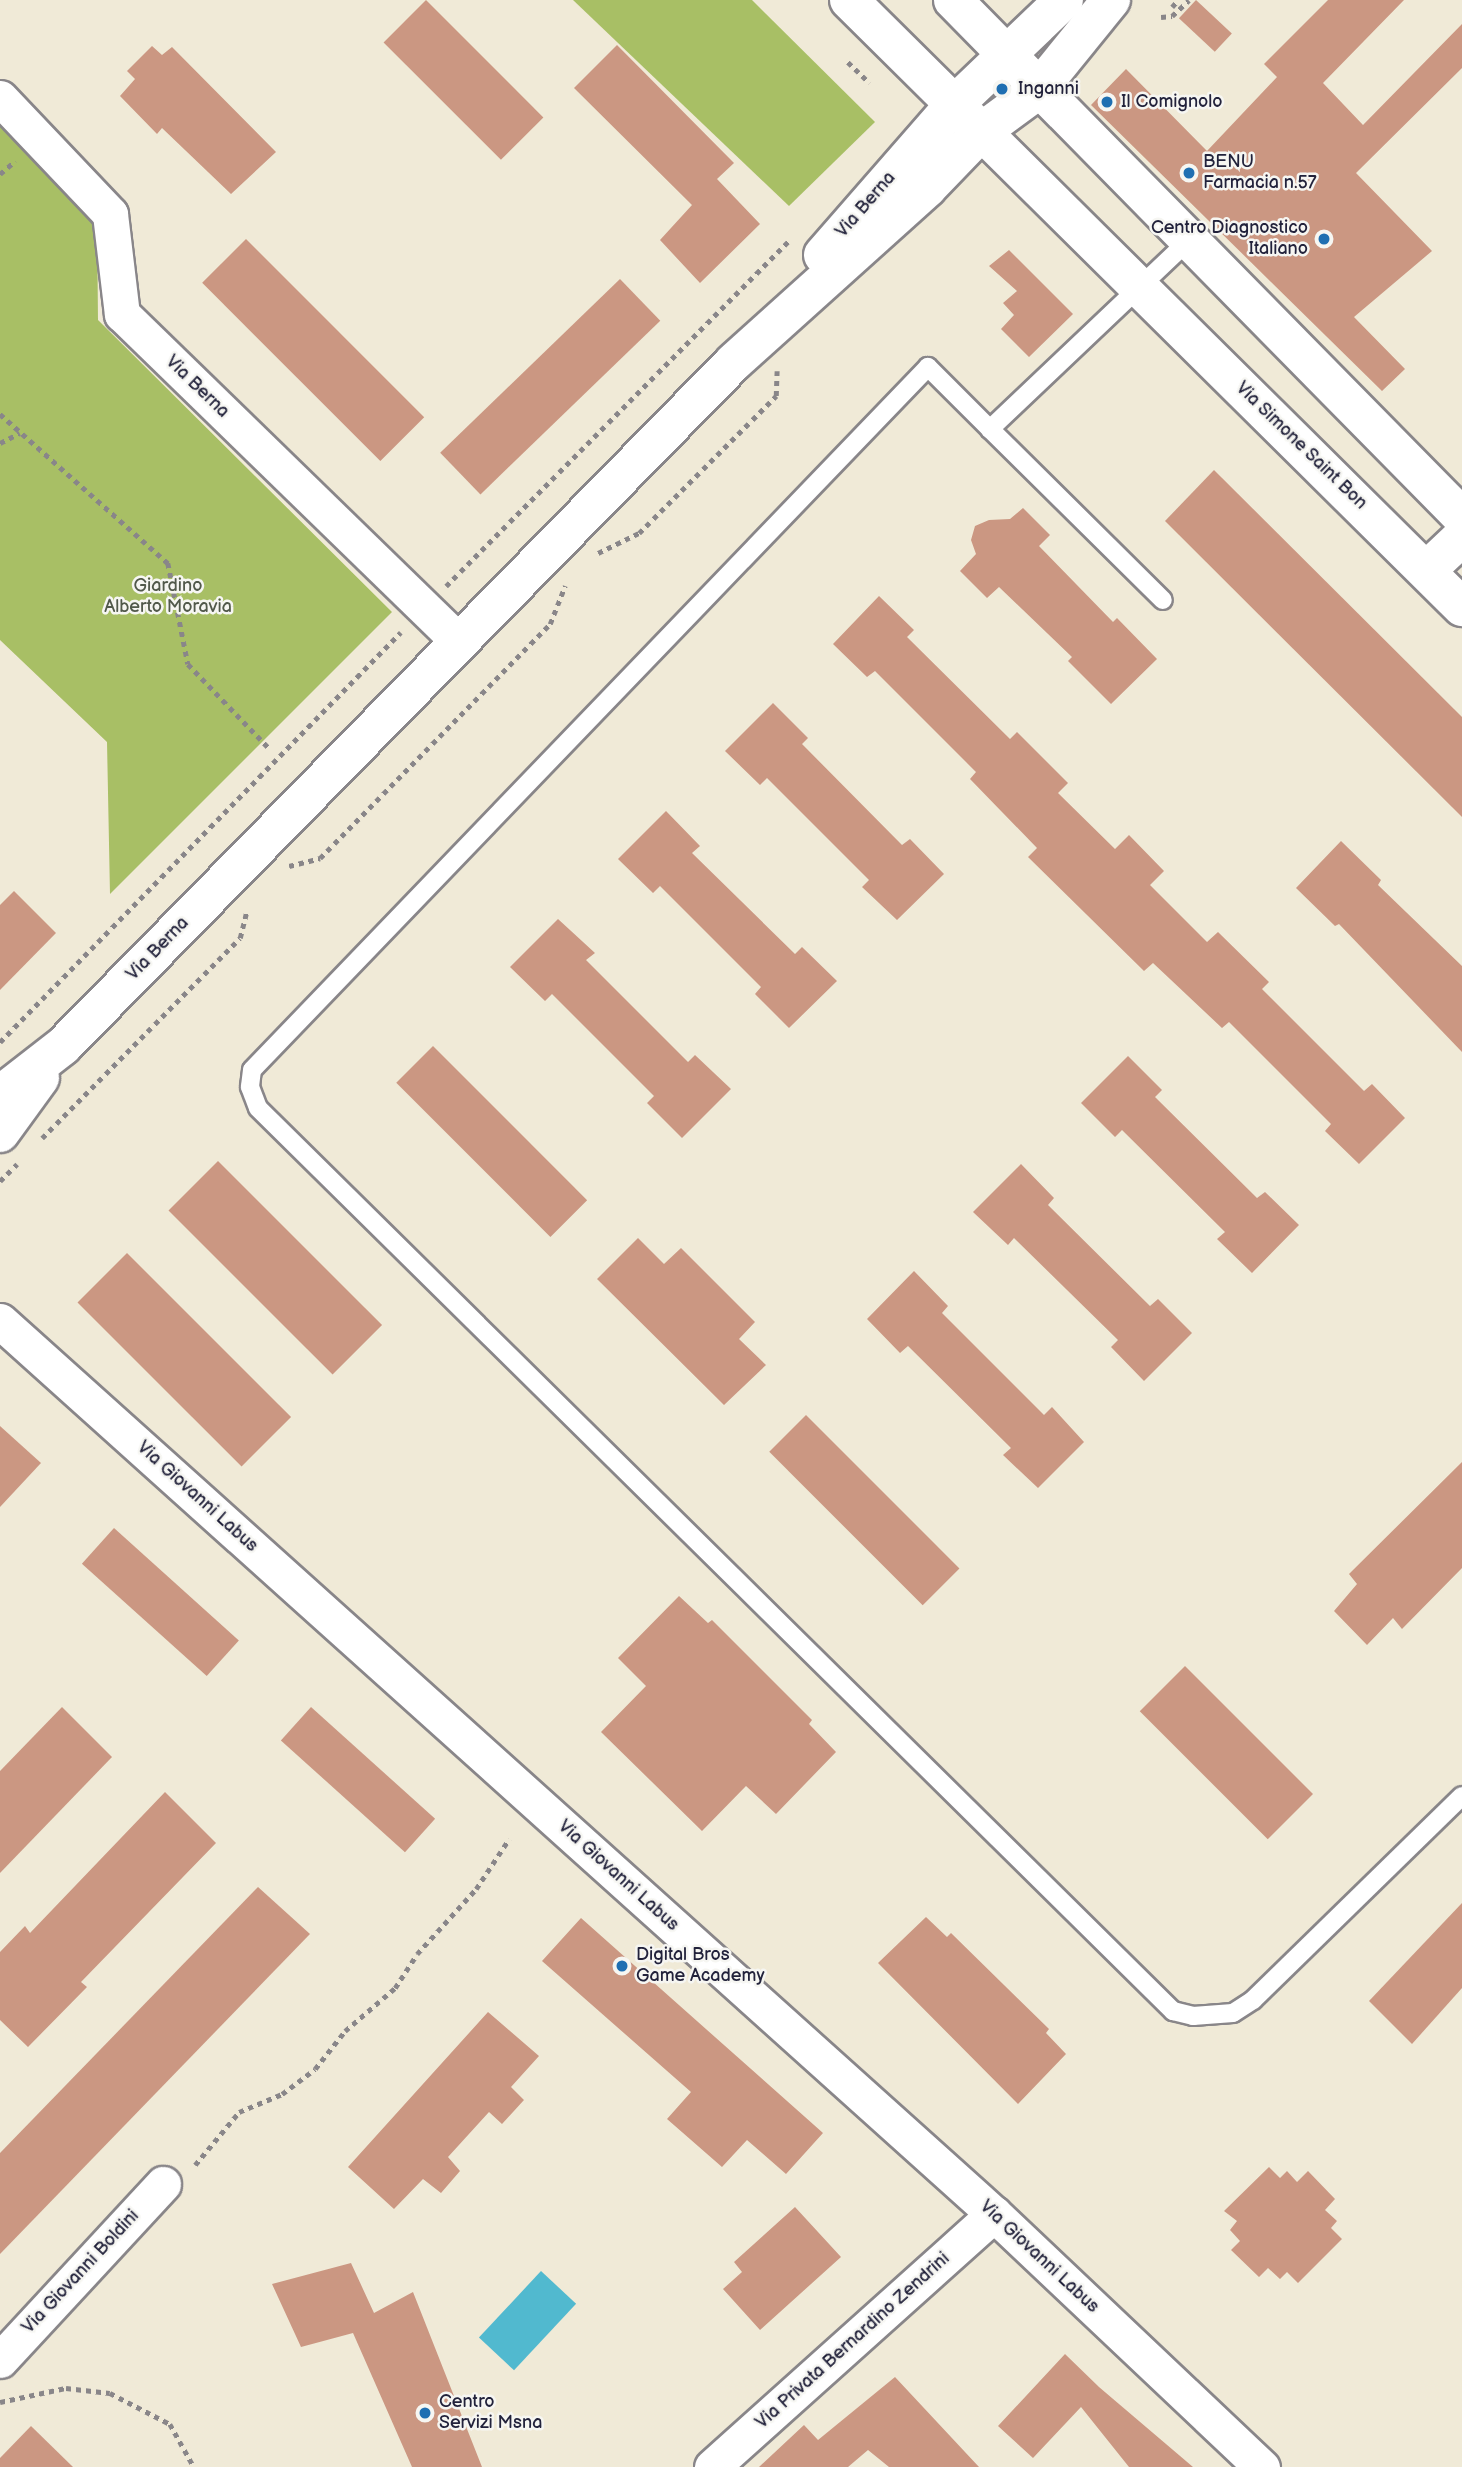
<!DOCTYPE html>
<style>
body{margin:0}
#map{position:relative;width:1462px;height:2467px;overflow:hidden;background:#f0ead7;font-family:"Balsamiq Sans",sans-serif}
div>[style]{position:absolute}
[style*='--x']{left:calc(var(--x)*1px);top:calc(var(--y)*1px);width:calc(var(--w)*1px);rotate:calc(var(--a)*1deg)}
.green>*{inset:0;background:#a8bf65}
.water>*{inset:0;background:#51b9cf;transform-origin:0 0}
.building>*{inset:0;background:#cb9782;transform-origin:0 0}
.path>*{height:4.5px;margin-top:-2.25px;transform-origin:0;background:repeating-linear-gradient(90deg,#898689 0 5px,transparent 0 10px)}
.roads{filter:drop-shadow(2px 0 #898689) drop-shadow(-2px 0 #898689) drop-shadow(0 2px #898689) drop-shadow(0 -2px #898689)}
.service>*{height:18px;margin:-9px;padding:0 9px;transform-origin:9px;border-radius:9px;background:#fff}
.minor>*{height:35px;margin:-17.5px;padding:0 17.5px;transform-origin:17.5px;border-radius:17.5px;background:#fff}
.tertiary>*{height:38px;margin:-19px;padding:0 19px;transform-origin:19px;border-radius:19px;background:#fff}
.secondary>*{height:38px;margin:-19px;padding:0 19px;transform-origin:19px;border-radius:19px;background:#fff}
.dots>*{width:19px;height:19px;translate:-50% -50%;box-sizing:border-box;border:4px solid #f6f6f2;border-radius:50%}
span{translate:-50% -50%;white-space:nowrap;text-align:center;line-height:1.15;-webkit-text-stroke:5px #f6f6f2;paint-order:stroke}
.poi-label{font-size:18px;color:#22223b}
.left{translate:0 -50%;text-align:left}
.right{translate:-100% -50%;text-align:right}
.street-label{font-size:18px;color:#22223b}
.park-label{font-size:18px;color:#51594a}
</style>
<div id="map">
<div class="green">
<div style="clip-path:polygon(573px 0,752px 0,875px 122px,789px 206px)"></div>
<div style="clip-path:polygon(0 120px,97px 216px,98px 320px,392px 612px,110px 894px,107px 742px,0 640px)"></div>
</div>
<div class="water">
<div style="left:541px;top:2271px;width:48px;height:91px;rotate:43deg"></div>
</div>
<div class="building">
<div style="left:426px;top:0;width:166px;height:60px;rotate:45deg"></div>
<div style="left:1196px;top:0;width:49px;height:25px;rotate:43deg"></div>
<div style="clip-path:polygon(1328px 0,1404px 0,1323px 83px,1363px 125px,1462px 24px,1462px 68px,1356px 173px,1432px 251px,1354px 317px,1405px 369px,1382px 391px,1091px 105px,1126px 69px,1207px 151px,1277px 77px,1264px 64px)"></div>
<div style="clip-path:polygon(617px 45px,734px 163px,717px 179px,760px 224px,700px 283px,660px 240px,692px 205px,574px 88px)"></div>
<div style="clip-path:polygon(152px 46px,162px 55px,172px 47px,276px 152px,231px 194px,162px 128px,157px 134px,120px 96px,135px 79px,127px 71px)"></div>
<div style="left:246px;top:239px;width:252px;height:62px;rotate:45deg"></div>
<div style="clip-path:polygon(1009px 250px,1073px 314px,1029px 357px,1001px 329px,1014px 315px,1003px 303px,1017px 291px,989px 266px)"></div>
<div style="left:620px;top:279px;width:58px;height:250px;rotate:46deg"></div>
<div style="clip-path:polygon(1214px 470px,1462px 717px,1462px 817px,1165px 521px)"></div>
<div style="clip-path:polygon(1023px 508px,1050px 535px,1039px 546px,1113px 622px,1117px 618px,1157px 659px,1111px 704px,1068px 661px,1072px 657px,999px 587px,987px 598px,960px 571px,976px 554px,971px 540px,975px 526px,989px 520px,1010px 519px)"></div>
<div style="clip-path:polygon(879px 596px,914px 630px,907px 637px,1010px 739px,1017px 732px,1068px 783px,1058px 793px,1115px 849px,1129px 835px,1164px 871px,1150px 885px,1207px 942px,1218px 932px,1269px 982px,1262px 989px,1364px 1091px,1372px 1084px,1405px 1118px,1359px 1164px,1325px 1131px,1331px 1124px,1229px 1022px,1222px 1028px,1153px 963px,1144px 971px,1028px 857px,1037px 848px,970px 779px,976px 772px,875px 671px,867px 677px,833px 644px)"></div>
<div style="clip-path:polygon(773px 703px,808px 738px,802px 744px,902px 845px,910px 839px,944px 874px,897px 920px,862px 887px,869px 880px,767px 778px,760px 785px,725px 751px)"></div>
<div style="clip-path:polygon(666px 811px,700px 846px,692px 853px,795px 954px,802px 947px,837px 981px,789px 1028px,755px 994px,761px 987px,660px 886px,653px 893px,618px 859px)"></div>
<div style="clip-path:polygon(1341px 841px,1381px 880px,1378px 885px,1462px 966px,1462px 1052px,1339px 924px,1335px 926px,1296px 888px)"></div>
<div style="clip-path:polygon(14px 891px,56px 933px,0 990px,0 905px)"></div>
<div style="clip-path:polygon(558px 919px,595px 953px,586px 960px,688px 1062px,695px 1055px,731px 1089px,682px 1138px,647px 1103px,654px 1096px,552px 994px,545px 1001px,510px 967px)"></div>
<div style="left:433px;top:1046px;width:218px;height:52px;rotate:45deg"></div>
<div style="clip-path:polygon(1128px 1056px,1162px 1090px,1155px 1097px,1257px 1198px,1265px 1192px,1299px 1225px,1252px 1273px,1217px 1239px,1225px 1232px,1122px 1130px,1115px 1137px,1081px 1103px)"></div>
<div style="left:218px;top:1161px;width:232px;height:70px;rotate:45deg"></div>
<div style="clip-path:polygon(1021px 1164px,1054px 1198px,1048px 1205px,1150px 1306px,1158px 1299px,1192px 1333px,1144px 1381px,1111px 1347px,1118px 1340px,1014px 1238px,1008px 1245px,973px 1212px)"></div>
<div style="clip-path:polygon(638px 1238px,664px 1264px,681px 1248px,755px 1322px,739px 1339px,766px 1365px,724px 1405px,597px 1279px)"></div>
<div style="left:127px;top:1253px;width:232px;height:70px;rotate:45deg"></div>
<div style="clip-path:polygon(914px 1271px,948px 1306px,942px 1313px,1044px 1415px,1052px 1407px,1084px 1442px,1038px 1488px,1003px 1455px,1011px 1448px,908px 1346px,900px 1353px,867px 1319px)"></div>
<div style="left:806px;top:1415px;width:217px;height:52px;rotate:45deg"></div>
<div style="clip-path:polygon(0 1426px,41px 1463px,0 1507px)"></div>
<div style="clip-path:polygon(1462px 1462px,1462px 1568px,1402px 1629px,1393px 1618px,1367px 1645px,1334px 1611px,1357px 1584px,1349px 1574px)"></div>
<div style="left:114px;top:1528px;width:168px;height:48px;rotate:42deg"></div>
<div style="clip-path:polygon(679px 1596px,708px 1623px,712px 1620px,812px 1720px,809px 1724px,836px 1752px,776px 1814px,746px 1786px,702px 1831px,601px 1732px,646px 1686px,618px 1658px)"></div>
<div style="left:1185px;top:1666px;width:181px;height:64px;rotate:45deg"></div>
<div style="clip-path:polygon(62px 1707px,112px 1757px,0 1873px,0 1771px)"></div>
<div style="left:311px;top:1707px;width:167px;height:45px;rotate:42deg"></div>
<div style="clip-path:polygon(165px 1792px,216px 1843px,81px 1982px,87px 1987px,28px 2047px,0 2020px,0 1952px,25px 1926px,30px 1933px)"></div>
<div style="clip-path:polygon(258px 1887px,310px 1934px,0 2254px,0 2153px)"></div>
<div style="clip-path:polygon(1462px 1903px,1462px 1988px,1412px 2044px,1369px 2001px)"></div>
<div style="clip-path:polygon(926px 1917px,947px 1937px,951px 1933px,1049px 2029px,1046px 2033px,1066px 2054px,1018px 2104px,878px 1963px)"></div>
<div style="clip-path:polygon(581px 1918px,823px 2133px,786px 2174px,747px 2140px,722px 2167px,667px 2119px,691px 2092px,542px 1961px)"></div>
<div style="clip-path:polygon(488px 2012px,539px 2056px,511px 2087px,524px 2100px,502px 2124px,489px 2112px,448px 2157px,460px 2171px,441px 2193px,423px 2179px,394px 2209px,348px 2167px)"></div>
<div style="clip-path:polygon(1269px 2167px,1280px 2178px,1287px 2171px,1297px 2182px,1308px 2171px,1335px 2199px,1325px 2210px,1337px 2221px,1331px 2228px,1342px 2239px,1298px 2283px,1287px 2272px,1280px 2279px,1268px 2268px,1259px 2277px,1231px 2250px,1240px 2241px,1230px 2230px,1237px 2221px,1224px 2211px)"></div>
<div style="clip-path:polygon(795px 2207px,841px 2257px,760px 2330px,723px 2289px,742px 2272px,734px 2262px)"></div>
<div style="clip-path:polygon(351px 2263px,374px 2313px,413px 2292px,482px 2467px,412px 2467px,353px 2333px,301px 2347px,272px 2284px)"></div>
<div style="clip-path:polygon(1065px 2354px,1099px 2387px,1193px 2467px,1129px 2467px,1081px 2407px,1033px 2458px,998px 2426px)"></div>
<div style="clip-path:polygon(895px 2377px,979px 2467px,889px 2467px,868px 2450px,848px 2467px,759px 2467px,804px 2425px,818px 2440px)"></div>
<div style="clip-path:polygon(31px 2426px,73px 2467px,0 2467px,0 2458px)"></div>
</div>
<div class="path">
<div style="--x:1172;--y:7;--w:9;--a:-49"></div>
<div style="--x:1161;--y:17;--w:11;--a:-5"></div>
<div style="--x:1172;--y:16;--w:23;--a:-43"></div>
<div style="--x:848;--y:62;--w:30;--a:44"></div>
<div style="--x:0;--y:174;--w:20;--a:-41"></div>
<div style="--x:0;--y:414;--w:225;--a:41.6"></div>
<div style="--x:168;--y:563;--w:103;--a:78.8"></div>
<div style="--x:188;--y:664;--w:115;--a:46.1"></div>
<div style="--x:0;--y:443;--w:22;--a:-27"></div>
<div style="--x:598;--y:553;--w:46;--a:-26"></div>
<div style="--x:639;--y:533;--w:194;--a:-45"></div>
<div style="--x:776;--y:396;--w:25;--a:-88"></div>
<div style="--x:446;--y:586;--w:489;--a:-45.2"></div>
<div style="--x:289;--y:866;--w:32;--a:-14"></div>
<div style="--x:320;--y:858;--w:328;--a:-45.5"></div>
<div style="--x:550;--y:624;--w:41;--a:-68.5"></div>
<div style="--x:0;--y:1042;--w:573;--a:-45.64"></div>
<div style="--x:42;--y:1138;--w:281;--a:-45.3"></div>
<div style="--x:240;--y:938;--w:29;--a:-76"></div>
<div style="--x:0;--y:1181;--w:24;--a:-45"></div>
<div style="--x:195;--y:2165;--w:69;--a:-50.3"></div>
<div style="--x:239;--y:2112;--w:47;--a:-22.7"></div>
<div style="--x:282;--y:2094;--w:41;--a:-37.1"></div>
<div style="--x:315;--y:2069;--w:48;--a:-51.7"></div>
<div style="--x:345;--y:2031;--w:66;--a:-40.7"></div>
<div style="--x:395;--y:1988;--w:40;--a:-57.1"></div>
<div style="--x:417;--y:1954;--w:88;--a:-47.8"></div>
<div style="--x:476;--y:1889;--w:60;--a:-56.6"></div>
<div style="--x:0;--y:2402;--w:67;--a:-12"></div>
<div style="--x:66;--y:2388;--w:44;--a:6.5"></div>
<div style="--x:110;--y:2393;--w:68;--a:27.3"></div>
<div style="--x:170;--y:2424;--w:49;--a:60.8"></div>
</div>
<div class="roads">
<div class="service">
<div style="--x:1187;--y:242;--w:272;--a:136.5"></div>
<div style="--x:990;--y:429;--w:88;--a:-135"></div>
<div style="--x:928;--y:367;--w:975;--a:133.88"></div>
<div style="--x:252;--y:1070;--w:17;--a:97"></div>
<div style="--x:250;--y:1087;--w:22;--a:69"></div>
<div style="--x:258;--y:1108;--w:1286;--a:44.62"></div>
<div style="--x:1173;--y:2011;--w:21;--a:14"></div>
<div style="--x:1193;--y:2016;--w:40;--a:-4.3"></div>
<div style="--x:1233;--y:2013;--w:24;--a:-33"></div>
<div style="--x:1253;--y:2000;--w:292;--a:-44.3"></div>
<div style="--x:990;--y:429;--w:243;--a:44.7"></div>
</div>
<div class="minor">
<div style="--x:0;--y:98;--w:160;--a:46.5"></div>
<div style="--x:110;--y:214;--w:101;--a:83.2"></div>
<div style="--x:122;--y:314;--w:470;--a:44.2"></div>
<div style="--x:0;--y:1321;--w:1336;--a:41.94"></div>
<div style="--x:994;--y:2214;--w:369;--a:43.4"></div>
<div style="--x:0;--y:2360;--w:240;--a:-47.2"></div>
<div style="--x:712;--y:2467;--w:379;--a:-41.9"></div>
</div>
<div class="tertiary">
<div style="--x:849;--y:0;--w:863;--a:44.72"></div>
<div style="--x:953;--y:0;--w:726;--a:45.45"></div>
<div style="--x:1427;--y:570;--w:48;--a:-43.3"></div>
</div>
<div class="secondary">
<div style="--x:823;--y:255;--w:199;--a:-48.9"></div>
<div style="--x:954;--y:105;--w:152;--a:-43.7"></div>
<div style="--x:0;--y:1095;--w:80;--a:-37.9"></div>
<div style="--x:63;--y:1046;--w:958;--a:-45.55"></div>
<div style="--x:734;--y:362;--w:260;--a:-42"></div>
<div style="--x:927;--y:188;--w:78;--a:-46"></div>
<div style="--x:981;--y:132;--w:71;--a:-36.4"></div>
<div style="--x:1038;--y:90;--w:116;--a:-51"></div>
<div style="--x:0;--y:1133;--w:68;--a:-54"></div>
</div>
</div>
<div class="dots">
<div style="left:1002px;top:89px;background:#1f6fb2"></div>
<div style="left:1107px;top:102px;background:#1f6fb2"></div>
<div style="left:1189px;top:173px;background:#1f6fb2"></div>
<div style="left:1324px;top:239px;background:#1f6fb2"></div>
<div style="left:622px;top:1966px;background:#1f6fb2"></div>
<div style="left:425px;top:2413px;background:#1f6fb2"></div>
</div>
<div class="poi-label">
<span class="left" style="left:1018px;top:89px">Inganni</span>
<span class="left" style="left:1121px;top:102px">Il Comignolo</span>
<span class="left" style="left:1203px;top:173px">BENU<br>Farmacia n.57</span>
<span class="right" style="left:1308px;top:239px">Centro Diagnostico<br>Italiano</span>
<span class="left" style="left:636px;top:1966px">Digital Bros<br>Game Academy</span>
<span class="left" style="left:439px;top:2413px">Centro<br>Servizi Msna</span>
</div>
<div class="street-label">
<span style="left:866px;top:205px;rotate:-49deg">Via Berna</span>
<span style="left:197px;top:387px;rotate:44deg">Via Berna</span>
<span style="left:1301px;top:446px;rotate:44deg">Via Simone Saint Bon</span>
<span style="left:158px;top:949px;rotate:-46deg">Via Berna</span>
<span style="left:197px;top:1497px;rotate:42deg">Via Giovanni Labus</span>
<span style="left:618px;top:1876px;rotate:42deg">Via Giovanni Labus</span>
<span style="left:1039px;top:2257px;rotate:43deg">Via Giovanni Labus</span>
<span style="left:81px;top:2272px;rotate:-47deg">Via Giovanni Boldini</span>
<span style="left:853px;top:2341px;rotate:-42deg">Via Privata Bernardino Zendrini</span>
</div>
<div class="park-label">
<span style="left:168px;top:597px">Giardino<br>Alberto Moravia</span>
</div>
</div>
